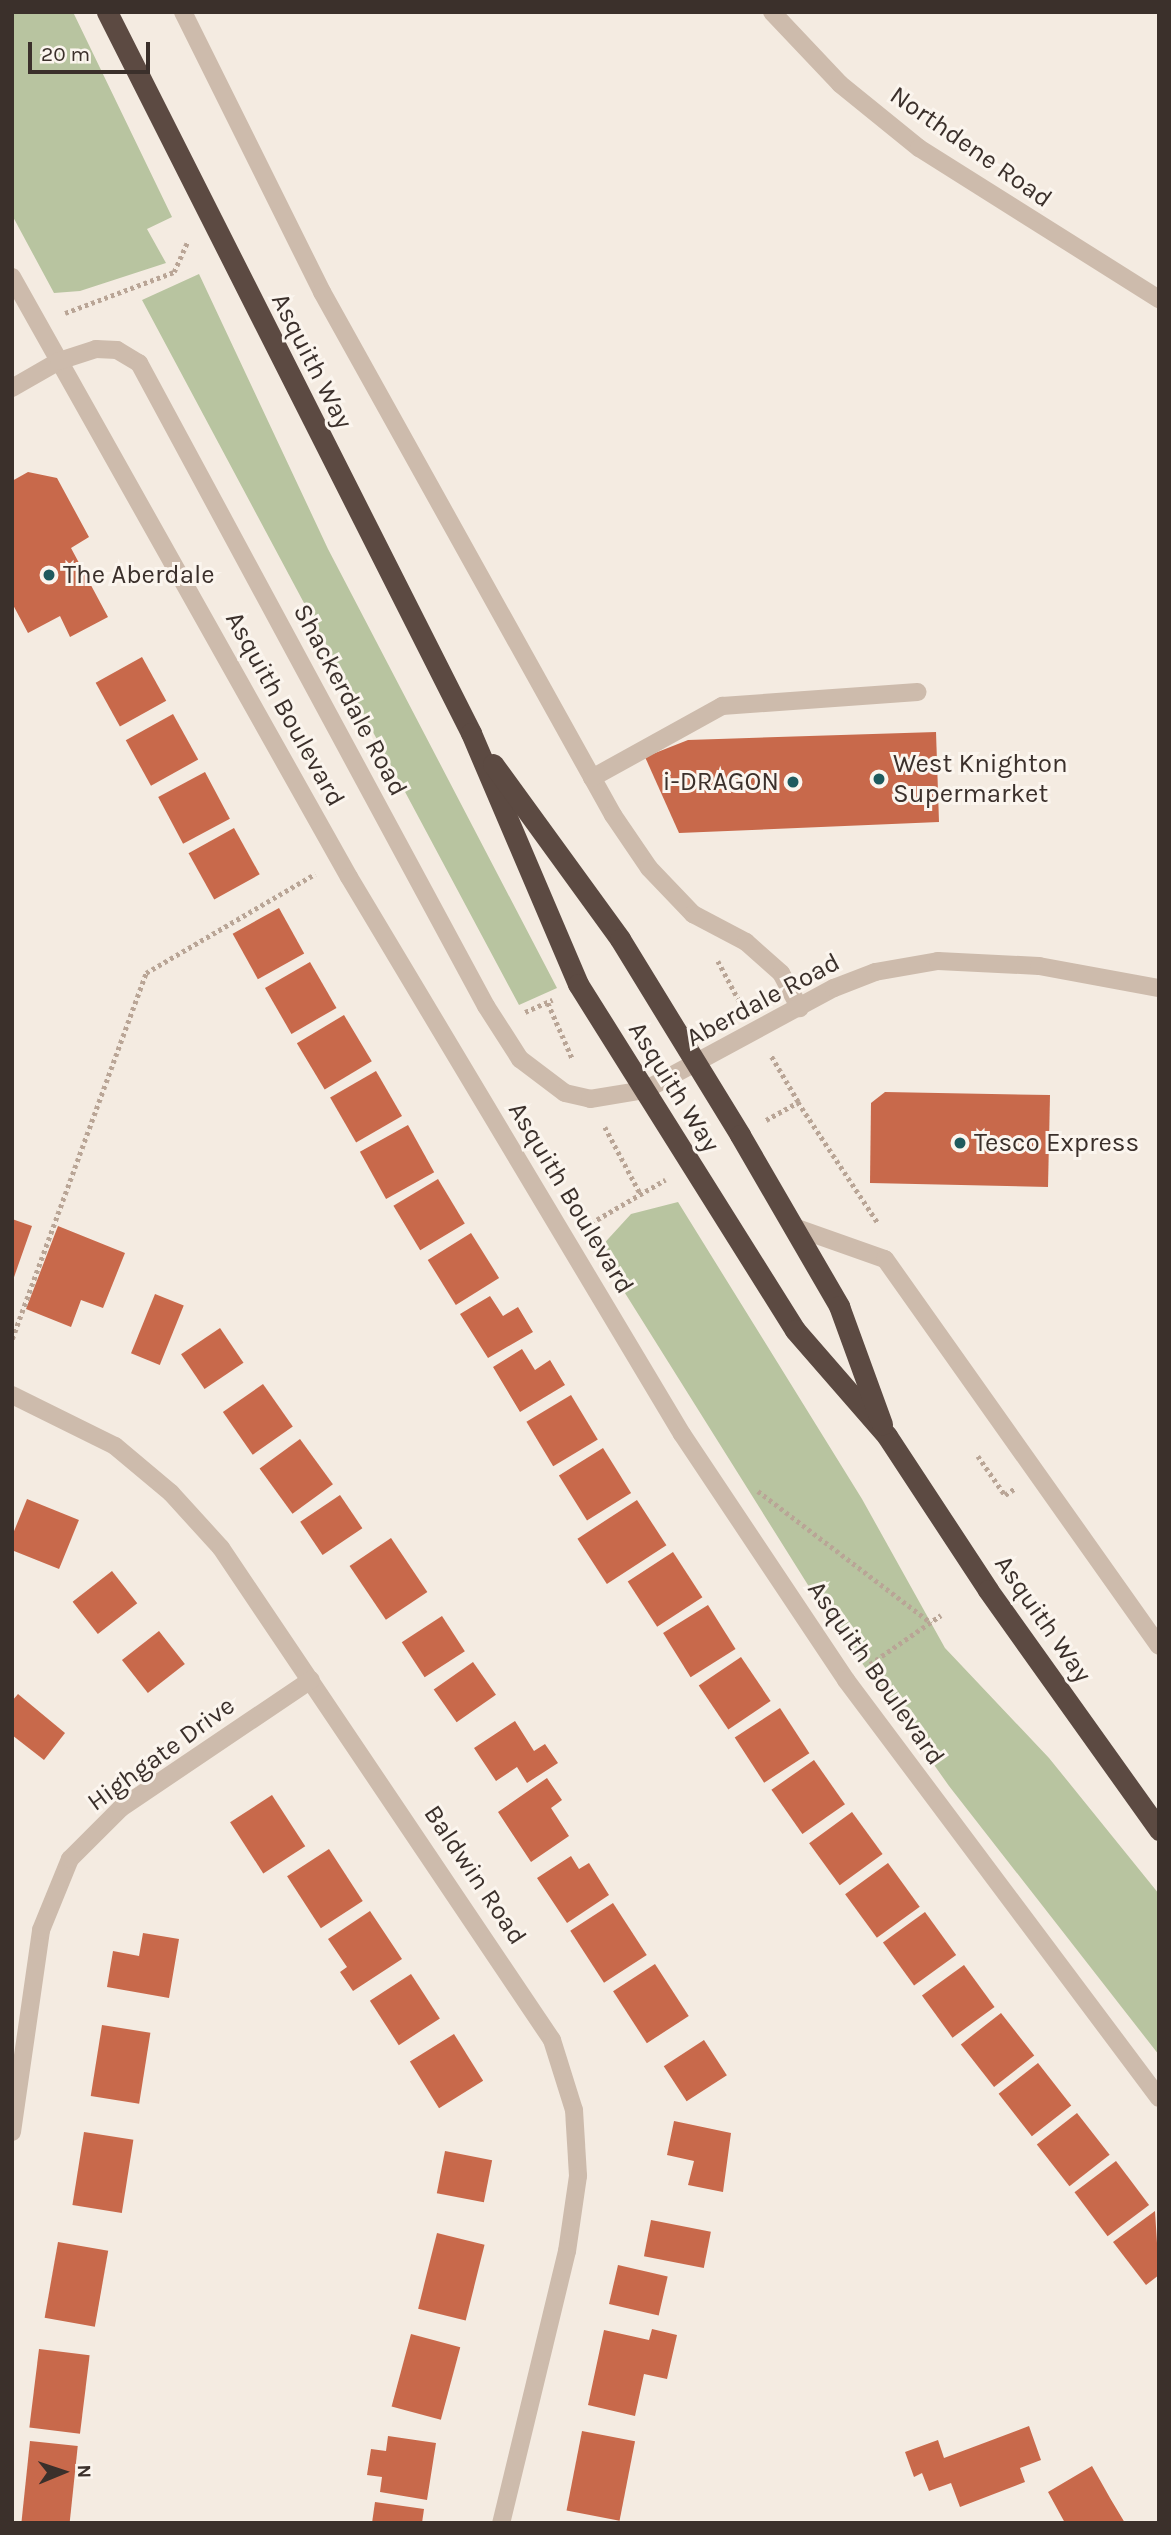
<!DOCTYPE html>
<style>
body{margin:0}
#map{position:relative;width:1171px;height:2535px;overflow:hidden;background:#f4ebe1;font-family:Karla,sans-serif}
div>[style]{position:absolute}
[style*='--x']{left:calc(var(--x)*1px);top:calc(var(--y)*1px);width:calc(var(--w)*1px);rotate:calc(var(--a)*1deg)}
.green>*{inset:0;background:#b8c4a0}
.building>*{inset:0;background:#c8694b;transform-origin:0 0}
.path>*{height:4.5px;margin-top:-2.25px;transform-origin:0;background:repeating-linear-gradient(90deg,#b9a596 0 3.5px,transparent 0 7px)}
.minor>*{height:18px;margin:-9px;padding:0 9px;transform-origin:9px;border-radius:9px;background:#cdbbac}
.highway>*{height:21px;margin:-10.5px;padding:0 10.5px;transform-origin:10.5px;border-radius:10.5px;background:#5c4a42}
.dots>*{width:19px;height:19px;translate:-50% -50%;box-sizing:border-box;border:4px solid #fbf5ee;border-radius:50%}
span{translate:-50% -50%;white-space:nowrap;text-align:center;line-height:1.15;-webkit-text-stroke:6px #fbf5ee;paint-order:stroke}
.street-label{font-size:26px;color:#3b302b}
.poi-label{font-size:26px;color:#3b302b}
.left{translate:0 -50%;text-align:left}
.right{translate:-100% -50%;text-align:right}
.frame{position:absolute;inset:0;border:14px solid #3b302b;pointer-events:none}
.north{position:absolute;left:28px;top:2437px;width:70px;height:70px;-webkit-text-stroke:5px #fbf5ee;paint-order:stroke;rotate:88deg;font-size:19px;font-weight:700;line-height:28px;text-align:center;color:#3b302b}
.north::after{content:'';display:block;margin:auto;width:24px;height:32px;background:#3b302b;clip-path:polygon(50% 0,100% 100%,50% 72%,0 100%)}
.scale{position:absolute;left:28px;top:42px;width:122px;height:32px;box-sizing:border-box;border:4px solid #3b302b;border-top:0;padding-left:9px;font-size:21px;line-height:24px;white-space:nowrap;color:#3b302b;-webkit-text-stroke:5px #fbf5ee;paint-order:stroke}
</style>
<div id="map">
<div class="green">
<div style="clip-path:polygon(12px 12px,73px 12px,172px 217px,147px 229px,166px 263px,80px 291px,54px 293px,12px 215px)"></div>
<div style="clip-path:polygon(199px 274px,328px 549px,557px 988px,519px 1005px,142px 300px)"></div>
<div style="clip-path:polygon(678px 1202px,862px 1499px,945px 1648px,1049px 1758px,1159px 1894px,1159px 2055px,949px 1786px,818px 1601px,598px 1250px,631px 1214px)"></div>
</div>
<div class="building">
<div style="clip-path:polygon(28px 472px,57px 478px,89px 537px,71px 548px,108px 617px,70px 637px,60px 616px,28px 633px,12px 603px,12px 481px)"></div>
<div style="left:142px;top:657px;width:50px;height:53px;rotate:61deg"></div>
<div style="left:173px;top:714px;width:52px;height:54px;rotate:61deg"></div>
<div style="clip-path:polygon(936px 732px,939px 822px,679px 833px,645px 757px,688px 740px)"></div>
<div style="left:205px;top:772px;width:53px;height:53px;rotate:62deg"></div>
<div style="left:234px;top:828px;width:53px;height:52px;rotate:61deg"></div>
<div style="left:279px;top:908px;width:52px;height:53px;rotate:61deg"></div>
<div style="left:310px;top:962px;width:53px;height:52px;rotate:60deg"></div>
<div style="left:344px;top:1015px;width:54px;height:55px;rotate:59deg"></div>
<div style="left:376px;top:1071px;width:52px;height:53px;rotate:60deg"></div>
<div style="clip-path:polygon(885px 1092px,1050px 1095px,1048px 1187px,870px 1183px,871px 1103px)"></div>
<div style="left:408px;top:1125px;width:54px;height:55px;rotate:61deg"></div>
<div style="left:438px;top:1179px;width:52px;height:52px;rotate:59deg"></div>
<div style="clip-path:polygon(12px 1219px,32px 1226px,13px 1280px,12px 1280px)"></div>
<div style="clip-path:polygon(58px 1226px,125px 1253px,103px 1308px,81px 1300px,71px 1327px,26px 1309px)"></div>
<div style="left:471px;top:1233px;width:53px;height:51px;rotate:58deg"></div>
<div style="left:155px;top:1294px;width:31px;height:64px;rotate:22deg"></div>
<div style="clip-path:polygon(490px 1296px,503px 1316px,518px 1307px,533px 1332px,488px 1358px,460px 1314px)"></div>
<div style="left:220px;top:1328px;width:42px;height:47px;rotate:56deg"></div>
<div style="clip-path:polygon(522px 1349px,535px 1370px,550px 1360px,565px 1385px,520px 1412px,493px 1367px)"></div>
<div style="left:263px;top:1384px;width:52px;height:49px;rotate:55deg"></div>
<div style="left:571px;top:1395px;width:52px;height:52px;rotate:59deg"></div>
<div style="left:300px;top:1439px;width:56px;height:50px;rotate:54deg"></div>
<div style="left:603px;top:1448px;width:53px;height:52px;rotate:58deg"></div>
<div style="left:340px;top:1495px;width:40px;height:48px;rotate:56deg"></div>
<div style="left:27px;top:1499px;width:56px;height:53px;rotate:22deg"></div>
<div style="left:637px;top:1500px;width:54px;height:71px;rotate:57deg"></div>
<div style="left:391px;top:1538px;width:65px;height:50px;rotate:56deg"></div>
<div style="left:673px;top:1552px;width:54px;height:54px;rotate:57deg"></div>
<div style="left:112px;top:1571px;width:41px;height:50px;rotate:52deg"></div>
<div style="left:708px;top:1605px;width:52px;height:53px;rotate:58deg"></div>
<div style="left:442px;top:1616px;width:42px;height:48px;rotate:57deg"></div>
<div style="left:159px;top:1631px;width:42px;height:47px;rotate:52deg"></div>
<div style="left:741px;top:1657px;width:53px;height:51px;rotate:56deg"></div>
<div style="left:473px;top:1662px;width:40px;height:48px;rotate:55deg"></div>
<div style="clip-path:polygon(18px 1694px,65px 1733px,44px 1760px,12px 1735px,12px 1701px)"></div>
<div style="left:780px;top:1708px;width:54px;height:54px;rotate:57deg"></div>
<div style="clip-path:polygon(515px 1721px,534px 1751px,545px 1744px,558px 1763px,527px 1783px,517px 1767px,496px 1781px,474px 1748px)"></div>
<div style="left:814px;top:1760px;width:54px;height:52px;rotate:55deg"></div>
<div style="clip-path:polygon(547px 1778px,562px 1800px,551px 1808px,569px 1836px,531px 1862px,498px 1812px)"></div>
<div style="left:272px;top:1795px;width:61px;height:50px;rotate:57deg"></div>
<div style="left:852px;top:1812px;width:52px;height:53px;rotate:54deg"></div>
<div style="left:329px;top:1849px;width:62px;height:50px;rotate:57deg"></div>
<div style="clip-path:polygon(571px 1856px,579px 1869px,589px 1863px,609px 1895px,567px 1923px,537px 1878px)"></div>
<div style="left:888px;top:1863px;width:54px;height:53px;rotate:54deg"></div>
<div style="left:613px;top:1903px;width:62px;height:51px;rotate:57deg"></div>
<div style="clip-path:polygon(370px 1911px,402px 1959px,353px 1991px,340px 1972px,347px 1967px,328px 1939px)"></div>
<div style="left:925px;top:1912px;width:53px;height:52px;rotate:54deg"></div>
<div style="clip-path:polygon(143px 1933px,179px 1939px,169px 1998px,107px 1987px,113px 1951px,139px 1956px)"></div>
<div style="left:655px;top:1964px;width:62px;height:50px;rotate:57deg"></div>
<div style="left:964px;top:1965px;width:52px;height:52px;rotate:54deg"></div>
<div style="left:411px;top:1974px;width:53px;height:49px;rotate:57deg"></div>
<div style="left:1001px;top:2013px;width:54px;height:51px;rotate:52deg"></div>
<div style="left:102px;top:2025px;width:49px;height:72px;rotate:9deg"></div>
<div style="left:454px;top:2034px;width:55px;height:52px;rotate:58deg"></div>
<div style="left:704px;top:2040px;width:42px;height:48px;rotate:57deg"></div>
<div style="left:1038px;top:2063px;width:54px;height:50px;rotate:52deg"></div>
<div style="left:1077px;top:2113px;width:53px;height:51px;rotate:52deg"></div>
<div style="clip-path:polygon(674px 2121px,731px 2133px,723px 2192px,688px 2185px,694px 2161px,667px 2155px)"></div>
<div style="left:84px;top:2132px;width:50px;height:74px;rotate:9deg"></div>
<div style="left:445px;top:2151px;width:48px;height:43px;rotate:11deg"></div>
<div style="left:1116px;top:2161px;width:55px;height:52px;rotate:53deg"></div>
<div style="clip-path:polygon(1155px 2211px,1159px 2275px,1146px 2285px,1113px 2242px)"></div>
<div style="left:651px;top:2220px;width:61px;height:37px;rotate:11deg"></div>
<div style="left:437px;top:2233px;width:49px;height:78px;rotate:14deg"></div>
<div style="left:58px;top:2242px;width:51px;height:77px;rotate:10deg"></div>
<div style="left:618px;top:2265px;width:51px;height:40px;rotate:13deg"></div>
<div style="clip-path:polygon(652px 2329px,677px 2335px,667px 2379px,644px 2374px,635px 2416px,588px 2405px,604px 2330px,649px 2340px)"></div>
<div style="left:411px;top:2334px;width:51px;height:75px;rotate:15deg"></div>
<div style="left:39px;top:2349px;width:51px;height:79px;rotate:7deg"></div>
<div style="clip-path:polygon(1029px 2426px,1041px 2460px,1020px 2468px,1025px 2482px,960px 2507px,951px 2483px,929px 2491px,922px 2473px,914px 2477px,905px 2452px,938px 2440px,944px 2458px)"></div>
<div style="left:582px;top:2431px;width:54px;height:81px;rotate:11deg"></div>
<div style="clip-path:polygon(388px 2436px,436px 2443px,427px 2500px,380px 2492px,382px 2477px,367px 2475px,371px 2449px,386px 2451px)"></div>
<div style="left:30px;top:2441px;width:48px;height:83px;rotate:6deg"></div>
<div style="clip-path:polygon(1092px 2466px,1110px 2498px,1125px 2523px,1065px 2523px,1048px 2492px)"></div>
<div style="clip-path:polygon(375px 2502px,424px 2509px,422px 2523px,372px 2523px)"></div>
</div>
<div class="path">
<div style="--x:65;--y:313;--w:116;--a:-20.6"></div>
<div style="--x:174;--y:272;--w:34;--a:-66"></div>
<div style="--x:718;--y:961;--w:51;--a:61.9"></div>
<div style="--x:548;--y:1003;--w:62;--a:66.3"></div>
<div style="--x:525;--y:1012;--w:30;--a:-24"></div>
<div style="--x:798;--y:1102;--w:145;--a:56.5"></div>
<div style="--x:766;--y:1120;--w:37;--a:-29"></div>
<div style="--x:798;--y:1102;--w:53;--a:-120.4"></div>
<div style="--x:605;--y:1127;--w:77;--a:62.1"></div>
<div style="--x:591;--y:1223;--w:86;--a:-30.2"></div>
<div style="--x:12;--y:1339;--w:390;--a:-69.9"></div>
<div style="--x:146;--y:973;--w:196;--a:-30.4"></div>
<div style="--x:978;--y:1456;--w:47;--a:55.3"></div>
<div style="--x:1005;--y:1495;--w:11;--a:-34"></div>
<div style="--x:758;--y:1491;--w:218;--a:37.3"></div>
<div style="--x:870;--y:1664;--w:86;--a:-34.6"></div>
</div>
<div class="minor">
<div style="--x:183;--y:12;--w:313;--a:63.6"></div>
<div style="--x:322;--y:292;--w:599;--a:60.91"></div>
<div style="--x:613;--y:815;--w:64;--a:55.8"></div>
<div style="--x:649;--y:868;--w:64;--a:46.3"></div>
<div style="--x:693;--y:914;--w:60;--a:27.8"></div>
<div style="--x:746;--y:942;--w:47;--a:41.5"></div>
<div style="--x:781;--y:973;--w:40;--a:62"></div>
<div style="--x:772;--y:12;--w:99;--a:46.6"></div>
<div style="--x:840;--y:84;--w:102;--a:39"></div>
<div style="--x:919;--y:148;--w:284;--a:32.2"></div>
<div style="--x:12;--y:277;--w:688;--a:60.68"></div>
<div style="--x:349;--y:877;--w:649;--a:59.13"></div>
<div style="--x:682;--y:1434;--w:296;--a:56.3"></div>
<div style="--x:846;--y:1680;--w:522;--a:53.17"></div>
<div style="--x:12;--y:388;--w:54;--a:-29.9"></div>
<div style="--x:59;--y:361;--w:39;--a:-18"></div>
<div style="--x:96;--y:349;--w:21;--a:3"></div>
<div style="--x:117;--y:350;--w:26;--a:31"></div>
<div style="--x:139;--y:363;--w:731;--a:61.65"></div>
<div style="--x:486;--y:1006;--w:63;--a:57.3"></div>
<div style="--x:520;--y:1059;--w:56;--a:37.1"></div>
<div style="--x:565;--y:1093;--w:26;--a:13"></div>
<div style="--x:590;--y:1099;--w:56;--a:-9.3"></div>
<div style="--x:645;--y:1090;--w:215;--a:-28.4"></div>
<div style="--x:834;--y:988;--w:44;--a:-21.3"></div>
<div style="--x:875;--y:972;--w:64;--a:-9.9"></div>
<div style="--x:938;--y:961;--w:101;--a:2.8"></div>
<div style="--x:1039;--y:966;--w:122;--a:10.4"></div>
<div style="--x:592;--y:778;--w:149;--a:-29"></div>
<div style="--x:722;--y:706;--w:196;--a:-4.1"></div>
<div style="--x:794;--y:1227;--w:96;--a:19.4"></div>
<div style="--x:885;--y:1259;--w:474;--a:54.7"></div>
<div style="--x:12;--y:1395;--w:115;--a:26.3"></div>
<div style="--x:115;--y:1446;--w:73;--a:40"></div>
<div style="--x:171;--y:1493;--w:74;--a:47.7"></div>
<div style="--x:221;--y:1548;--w:593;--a:56.07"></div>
<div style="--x:552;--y:2040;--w:73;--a:72.6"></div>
<div style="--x:574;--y:2110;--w:66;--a:86.5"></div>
<div style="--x:578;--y:2176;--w:76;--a:98.3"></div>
<div style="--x:567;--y:2251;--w:280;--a:103.6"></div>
<div style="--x:12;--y:2132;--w:204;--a:-81.8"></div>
<div style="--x:41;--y:1930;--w:77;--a:-67.8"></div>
<div style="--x:70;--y:1859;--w:72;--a:-45"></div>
<div style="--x:121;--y:1808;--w:229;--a:-34"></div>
</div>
<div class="highway">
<div style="--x:107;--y:12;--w:808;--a:63.21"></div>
<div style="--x:471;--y:733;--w:273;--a:66.9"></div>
<div style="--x:578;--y:984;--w:408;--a:57.9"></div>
<div style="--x:795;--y:1330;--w:140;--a:49"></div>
<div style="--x:887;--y:1436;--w:184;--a:56.7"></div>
<div style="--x:988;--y:1590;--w:295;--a:54.5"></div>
<div style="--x:493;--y:764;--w:216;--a:54"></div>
<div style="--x:620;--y:939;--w:230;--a:58.5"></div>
<div style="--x:740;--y:1135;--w:198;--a:59.9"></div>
<div style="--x:839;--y:1306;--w:126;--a:70"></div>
</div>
<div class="dots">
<div style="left:49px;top:575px;background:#1f5a5e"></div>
<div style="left:879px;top:779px;background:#1f5a5e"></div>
<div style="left:793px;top:782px;background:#1f5a5e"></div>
<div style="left:960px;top:1143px;background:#1f5a5e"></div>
</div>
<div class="street-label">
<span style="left:971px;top:147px;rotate:35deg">Northdene Road</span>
<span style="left:312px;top:361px;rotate:63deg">Asquith Way</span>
<span style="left:350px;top:700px;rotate:62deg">Shackerdale Road</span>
<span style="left:285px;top:709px;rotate:61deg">Asquith Boulevard</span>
<span style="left:763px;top:1000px;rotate:-28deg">Aberdale Road</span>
<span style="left:674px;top:1087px;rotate:58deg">Asquith Way</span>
<span style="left:571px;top:1198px;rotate:59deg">Asquith Boulevard</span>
<span style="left:1043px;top:1619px;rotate:55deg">Asquith Way</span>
<span style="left:876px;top:1673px;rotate:55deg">Asquith Boulevard</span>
<span style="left:161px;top:1754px;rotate:-36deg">Highgate Drive</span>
<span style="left:475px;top:1875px;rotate:56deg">Baldwin Road</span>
</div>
<div class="poi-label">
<span class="left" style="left:63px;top:575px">The Aberdale</span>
<span class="left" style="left:893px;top:779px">West Knighton<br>Supermarket</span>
<span class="right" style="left:779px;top:782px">i-DRAGON</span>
<span class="left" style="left:974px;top:1143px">Tesco Express</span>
</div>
<div class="frame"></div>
<div class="north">N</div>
<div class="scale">20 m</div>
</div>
